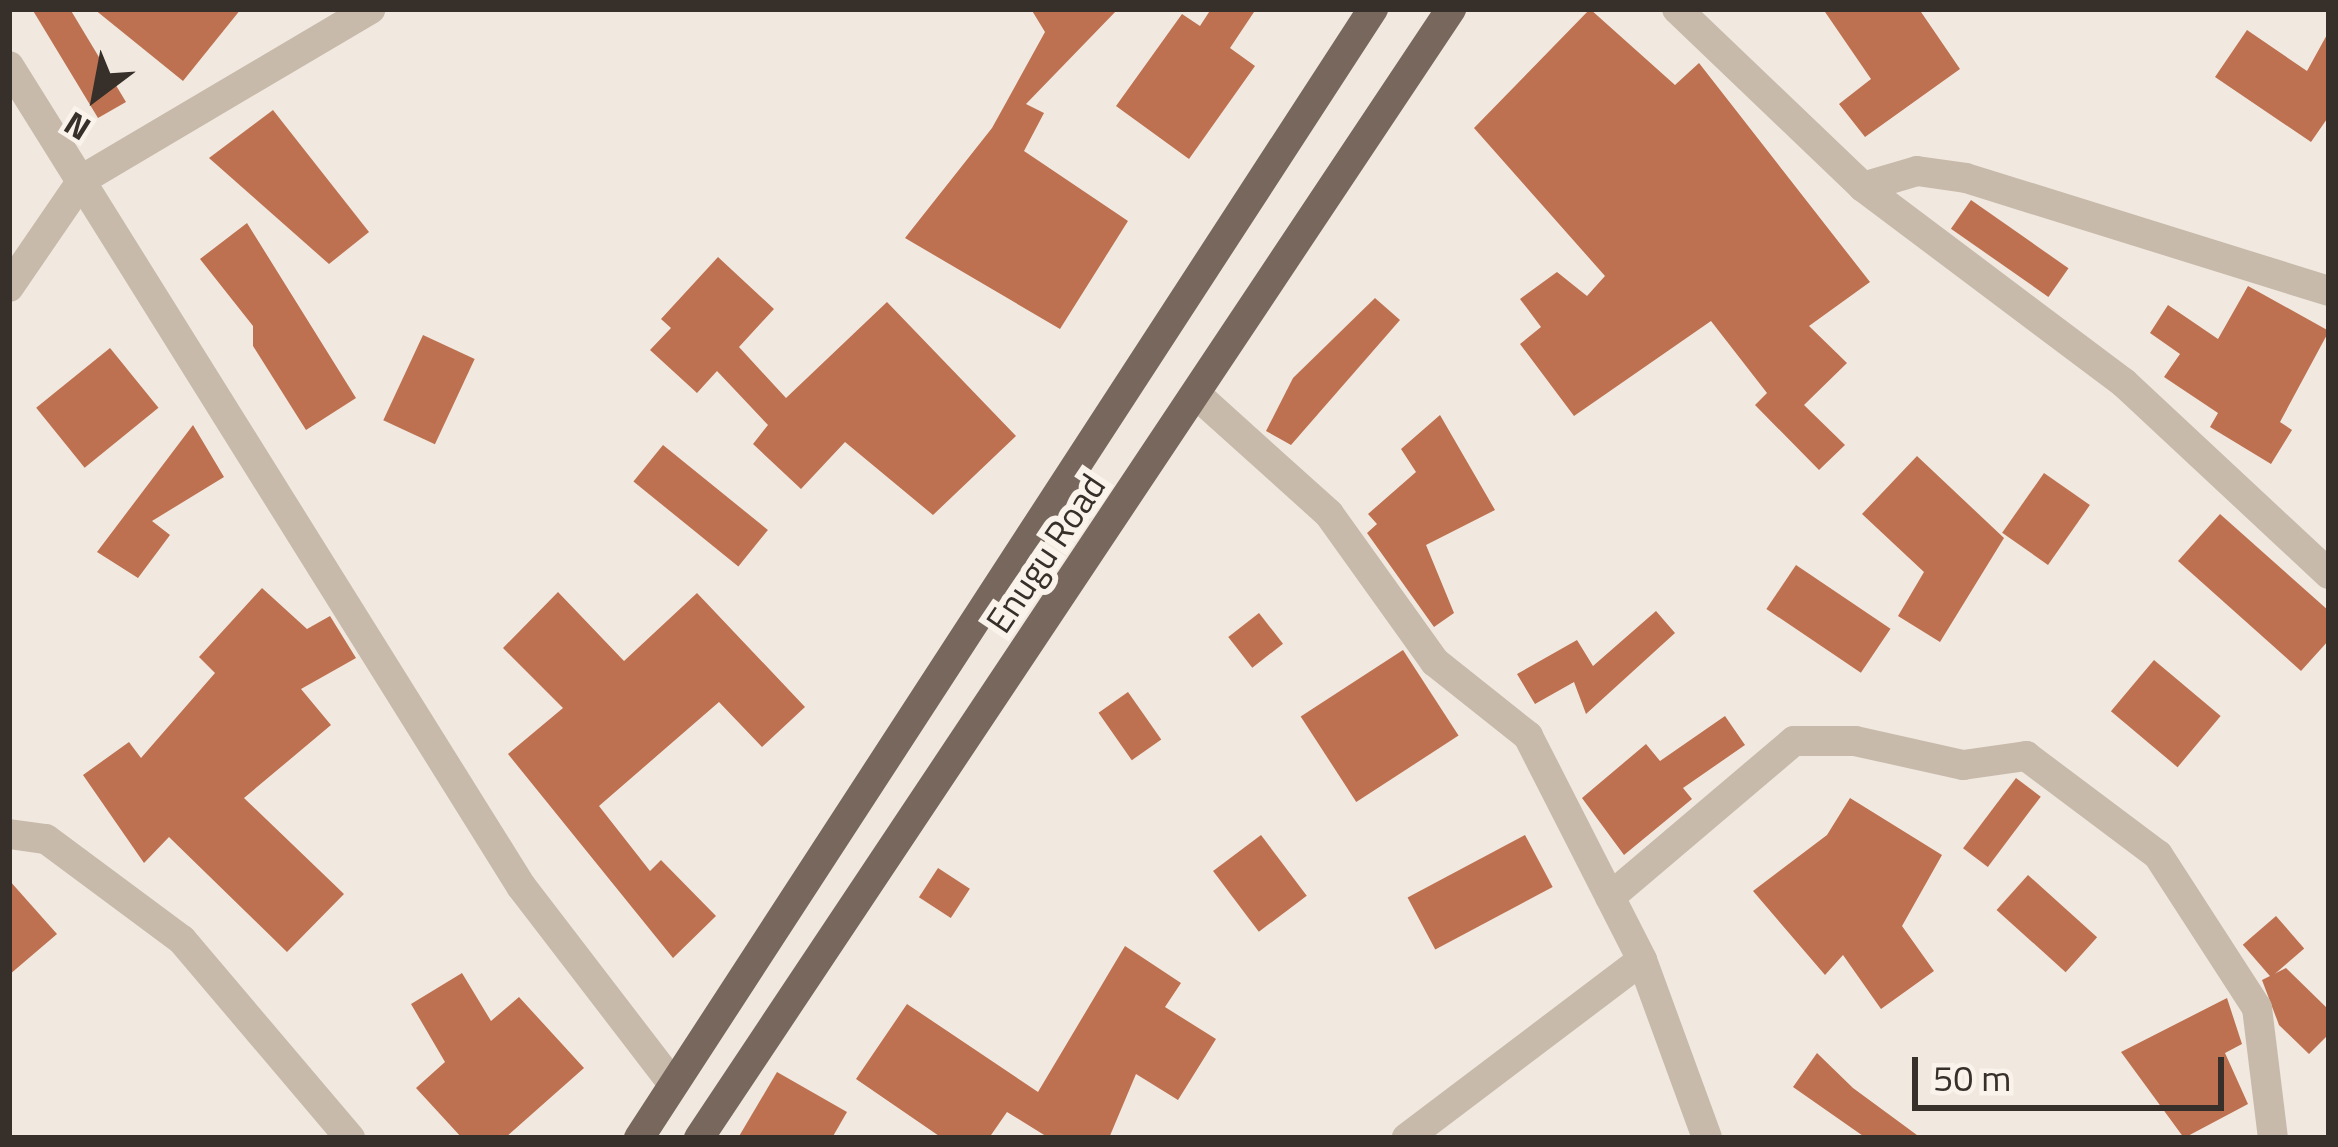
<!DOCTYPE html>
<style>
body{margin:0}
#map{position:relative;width:2338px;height:1147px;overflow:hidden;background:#f1e9df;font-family:"Titillium Web",sans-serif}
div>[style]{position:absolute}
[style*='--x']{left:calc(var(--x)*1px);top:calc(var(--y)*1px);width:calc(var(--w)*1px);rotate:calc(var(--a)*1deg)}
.building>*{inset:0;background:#bd7151;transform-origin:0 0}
.street>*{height:30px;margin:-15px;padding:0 15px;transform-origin:15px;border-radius:15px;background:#c8baab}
.primary>*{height:30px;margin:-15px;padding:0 15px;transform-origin:15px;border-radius:15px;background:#77675c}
span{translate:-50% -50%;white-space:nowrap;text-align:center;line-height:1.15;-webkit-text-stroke:12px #f9f3eb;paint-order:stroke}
.street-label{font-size:36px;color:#372f2a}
.frame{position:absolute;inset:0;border:12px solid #372f2a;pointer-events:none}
.north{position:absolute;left:36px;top:36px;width:120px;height:120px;-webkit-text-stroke:9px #f9f3eb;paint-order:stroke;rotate:212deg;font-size:33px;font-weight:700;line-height:48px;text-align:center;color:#372f2a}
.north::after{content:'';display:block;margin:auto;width:42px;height:54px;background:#372f2a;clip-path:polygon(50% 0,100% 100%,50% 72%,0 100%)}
.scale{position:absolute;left:1912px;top:1057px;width:312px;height:54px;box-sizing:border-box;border:6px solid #372f2a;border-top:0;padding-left:15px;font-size:36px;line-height:42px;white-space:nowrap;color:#372f2a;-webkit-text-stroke:9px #f9f3eb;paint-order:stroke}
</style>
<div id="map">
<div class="building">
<div style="clip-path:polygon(32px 9px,70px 9px,126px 102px,98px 118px)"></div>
<div style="clip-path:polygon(94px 9px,241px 9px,183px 81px)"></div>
<div style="clip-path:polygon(1031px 9px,1118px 9px,1026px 104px,1044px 113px,1024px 151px,1128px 221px,1060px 329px,905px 238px,992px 128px,1045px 32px)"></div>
<div style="clip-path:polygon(1211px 9px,1256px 9px,1230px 48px,1255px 66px,1189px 159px,1116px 106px,1182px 14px,1200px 26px)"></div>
<div style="clip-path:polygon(1590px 9px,1675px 85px,1699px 63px,1870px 282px,1809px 326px,1847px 363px,1804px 405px,1845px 445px,1819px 470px,1755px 405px,1767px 393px,1711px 321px,1574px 416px,1520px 344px,1541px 327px,1520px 299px,1557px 272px,1587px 296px,1605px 276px,1474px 128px)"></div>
<div style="clip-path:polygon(1823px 9px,1919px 9px,1960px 69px,1865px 137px,1839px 104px,1871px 79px)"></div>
<div style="clip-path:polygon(2247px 30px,2307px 71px,2329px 31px,2329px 116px,2311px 142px,2215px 77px)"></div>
<div style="clip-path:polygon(273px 110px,369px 232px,329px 264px,209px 158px)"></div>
<div style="left:1971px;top:200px;width:119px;height:35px;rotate:35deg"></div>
<div style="clip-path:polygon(247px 223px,356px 398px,306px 430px,253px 346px,253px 326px,200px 259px)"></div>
<div style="clip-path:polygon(718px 257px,774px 309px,739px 347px,786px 398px,887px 302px,1016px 436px,933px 515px,845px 442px,801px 489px,753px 444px,768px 425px,717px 371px,697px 393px,650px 350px,671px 328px,661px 319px)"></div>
<div style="clip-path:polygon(2248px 286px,2329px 331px,2280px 422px,2292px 430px,2271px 464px,2210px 427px,2218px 413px,2164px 377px,2180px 354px,2150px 333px,2168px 305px,2218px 339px)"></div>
<div style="clip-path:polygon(1375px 298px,1400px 320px,1291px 445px,1266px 431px,1293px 378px)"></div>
<div style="left:423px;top:335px;width:57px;height:94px;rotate:25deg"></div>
<div style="left:110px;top:348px;width:77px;height:95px;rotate:51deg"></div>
<div style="clip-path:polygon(1440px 415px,1495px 510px,1426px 545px,1454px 613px,1434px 627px,1367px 533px,1377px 524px,1368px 514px,1416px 472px,1401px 449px)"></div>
<div style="clip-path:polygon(193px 425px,224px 477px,152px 521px,170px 535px,138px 578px,97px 552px)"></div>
<div style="left:663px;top:445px;width:135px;height:47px;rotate:39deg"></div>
<div style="clip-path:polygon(1917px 456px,2004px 538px,1940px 642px,1898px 616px,1924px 572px,1862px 514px)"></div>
<div style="left:2044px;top:473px;width:56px;height:73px;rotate:35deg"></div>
<div style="clip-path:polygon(2220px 514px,2329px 611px,2329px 640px,2301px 671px,2178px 561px)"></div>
<div style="left:1796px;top:565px;width:114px;height:53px;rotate:34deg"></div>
<div style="clip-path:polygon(262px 588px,307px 629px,330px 616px,356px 658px,301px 689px,331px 725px,244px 798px,344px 894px,287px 952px,169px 837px,144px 863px,83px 775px,129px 742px,141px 758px,215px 673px,199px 657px)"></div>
<div style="clip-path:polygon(558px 592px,624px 661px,697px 593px,805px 707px,762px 747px,719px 702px,599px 806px,650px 871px,661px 860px,716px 916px,673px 958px,508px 754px,563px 708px,503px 648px)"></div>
<div style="clip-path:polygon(1656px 611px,1675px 633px,1586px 714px,1574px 682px,1535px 704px,1517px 674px,1577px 640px,1593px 666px)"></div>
<div style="left:1259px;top:613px;width:39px;height:39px;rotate:52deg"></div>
<div style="left:1403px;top:650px;width:102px;height:122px;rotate:57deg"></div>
<div style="left:2154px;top:660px;width:87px;height:67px;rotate:40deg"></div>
<div style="left:1128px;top:692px;width:58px;height:36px;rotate:55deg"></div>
<div style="clip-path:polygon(1725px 716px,1745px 745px,1683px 788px,1692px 799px,1624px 855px,1582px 798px,1646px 744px,1660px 761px)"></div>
<div style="left:2016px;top:778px;width:31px;height:88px;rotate:37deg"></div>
<div style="clip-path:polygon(1850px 798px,1942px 855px,1902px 926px,1934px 971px,1881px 1009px,1843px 955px,1825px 975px,1753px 891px,1827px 835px)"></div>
<div style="left:1261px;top:835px;width:76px;height:60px;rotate:53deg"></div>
<div style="left:1525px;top:835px;width:59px;height:133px;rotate:62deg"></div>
<div style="left:938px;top:868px;width:38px;height:35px;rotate:33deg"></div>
<div style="left:2028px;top:875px;width:93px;height:47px;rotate:42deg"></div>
<div style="clip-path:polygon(9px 880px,57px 934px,9px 975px)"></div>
<div style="left:2276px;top:916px;width:43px;height:44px;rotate:49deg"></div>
<div style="clip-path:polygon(1125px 946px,1181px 983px,1165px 1007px,1216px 1039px,1178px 1100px,1136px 1074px,1109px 1138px,1049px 1138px,1007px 1112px,989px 1138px,942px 1138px,856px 1079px,907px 1004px,1038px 1092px)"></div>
<div style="clip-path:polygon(2286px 968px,2329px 1010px,2329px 1034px,2309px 1054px,2279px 1025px,2262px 980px)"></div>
<div style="clip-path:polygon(462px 973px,491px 1021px,519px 997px,584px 1068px,505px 1138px,462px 1138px,416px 1088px,445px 1062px,411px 1004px)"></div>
<div style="clip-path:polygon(2227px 998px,2242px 1044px,2225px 1053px,2248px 1104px,2184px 1138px,2121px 1052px)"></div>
<div style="clip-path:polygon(1817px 1053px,1853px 1088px,1921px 1138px,1866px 1138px,1793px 1087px)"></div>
<div style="clip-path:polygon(777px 1072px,847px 1112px,832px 1138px,738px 1138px)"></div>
</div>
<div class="street">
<div style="--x:1677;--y:9;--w:257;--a:43.7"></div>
<div style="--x:1863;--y:187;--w:326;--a:36.9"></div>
<div style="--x:2124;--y:383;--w:280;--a:43"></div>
<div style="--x:9;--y:66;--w:967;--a:58.02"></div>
<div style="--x:521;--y:886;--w:245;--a:52.5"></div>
<div style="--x:1863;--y:187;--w:56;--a:-16.5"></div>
<div style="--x:1917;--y:171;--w:49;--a:8.1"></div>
<div style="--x:1966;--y:178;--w:380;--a:17.3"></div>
<div style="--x:9;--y:287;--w:131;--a:-55.6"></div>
<div style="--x:83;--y:179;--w:334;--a:-30.6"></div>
<div style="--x:1198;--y:396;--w:176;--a:42"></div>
<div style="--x:1329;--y:514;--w:182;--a:54.4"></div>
<div style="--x:1435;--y:662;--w:119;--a:38.5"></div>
<div style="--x:1528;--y:736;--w:251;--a:63"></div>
<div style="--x:1642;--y:960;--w:295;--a:142.9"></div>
<div style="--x:9;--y:834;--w:37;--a:8"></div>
<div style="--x:46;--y:839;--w:169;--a:36.6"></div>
<div style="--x:182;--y:940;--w:260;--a:49.7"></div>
<div style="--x:1610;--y:897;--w:241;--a:-40.3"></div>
<div style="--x:1794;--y:741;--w:61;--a:0"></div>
<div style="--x:1855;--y:741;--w:111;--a:12.5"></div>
<div style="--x:1963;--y:765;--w:64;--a:-8.1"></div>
<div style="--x:2026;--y:756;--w:165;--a:36.9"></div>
<div style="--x:2158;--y:855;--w:182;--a:57.1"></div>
<div style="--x:2257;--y:1008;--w:131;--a:83"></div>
<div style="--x:1642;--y:960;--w:189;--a:69.9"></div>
</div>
<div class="primary">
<div style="--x:639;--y:1138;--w:1347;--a:-56.97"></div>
<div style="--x:699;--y:1138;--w:1357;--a:-56.33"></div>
</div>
<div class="street-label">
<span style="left:1045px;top:553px;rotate:-56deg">Enugu Road</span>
</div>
<div class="frame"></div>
<div class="north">N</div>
<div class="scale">50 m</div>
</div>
